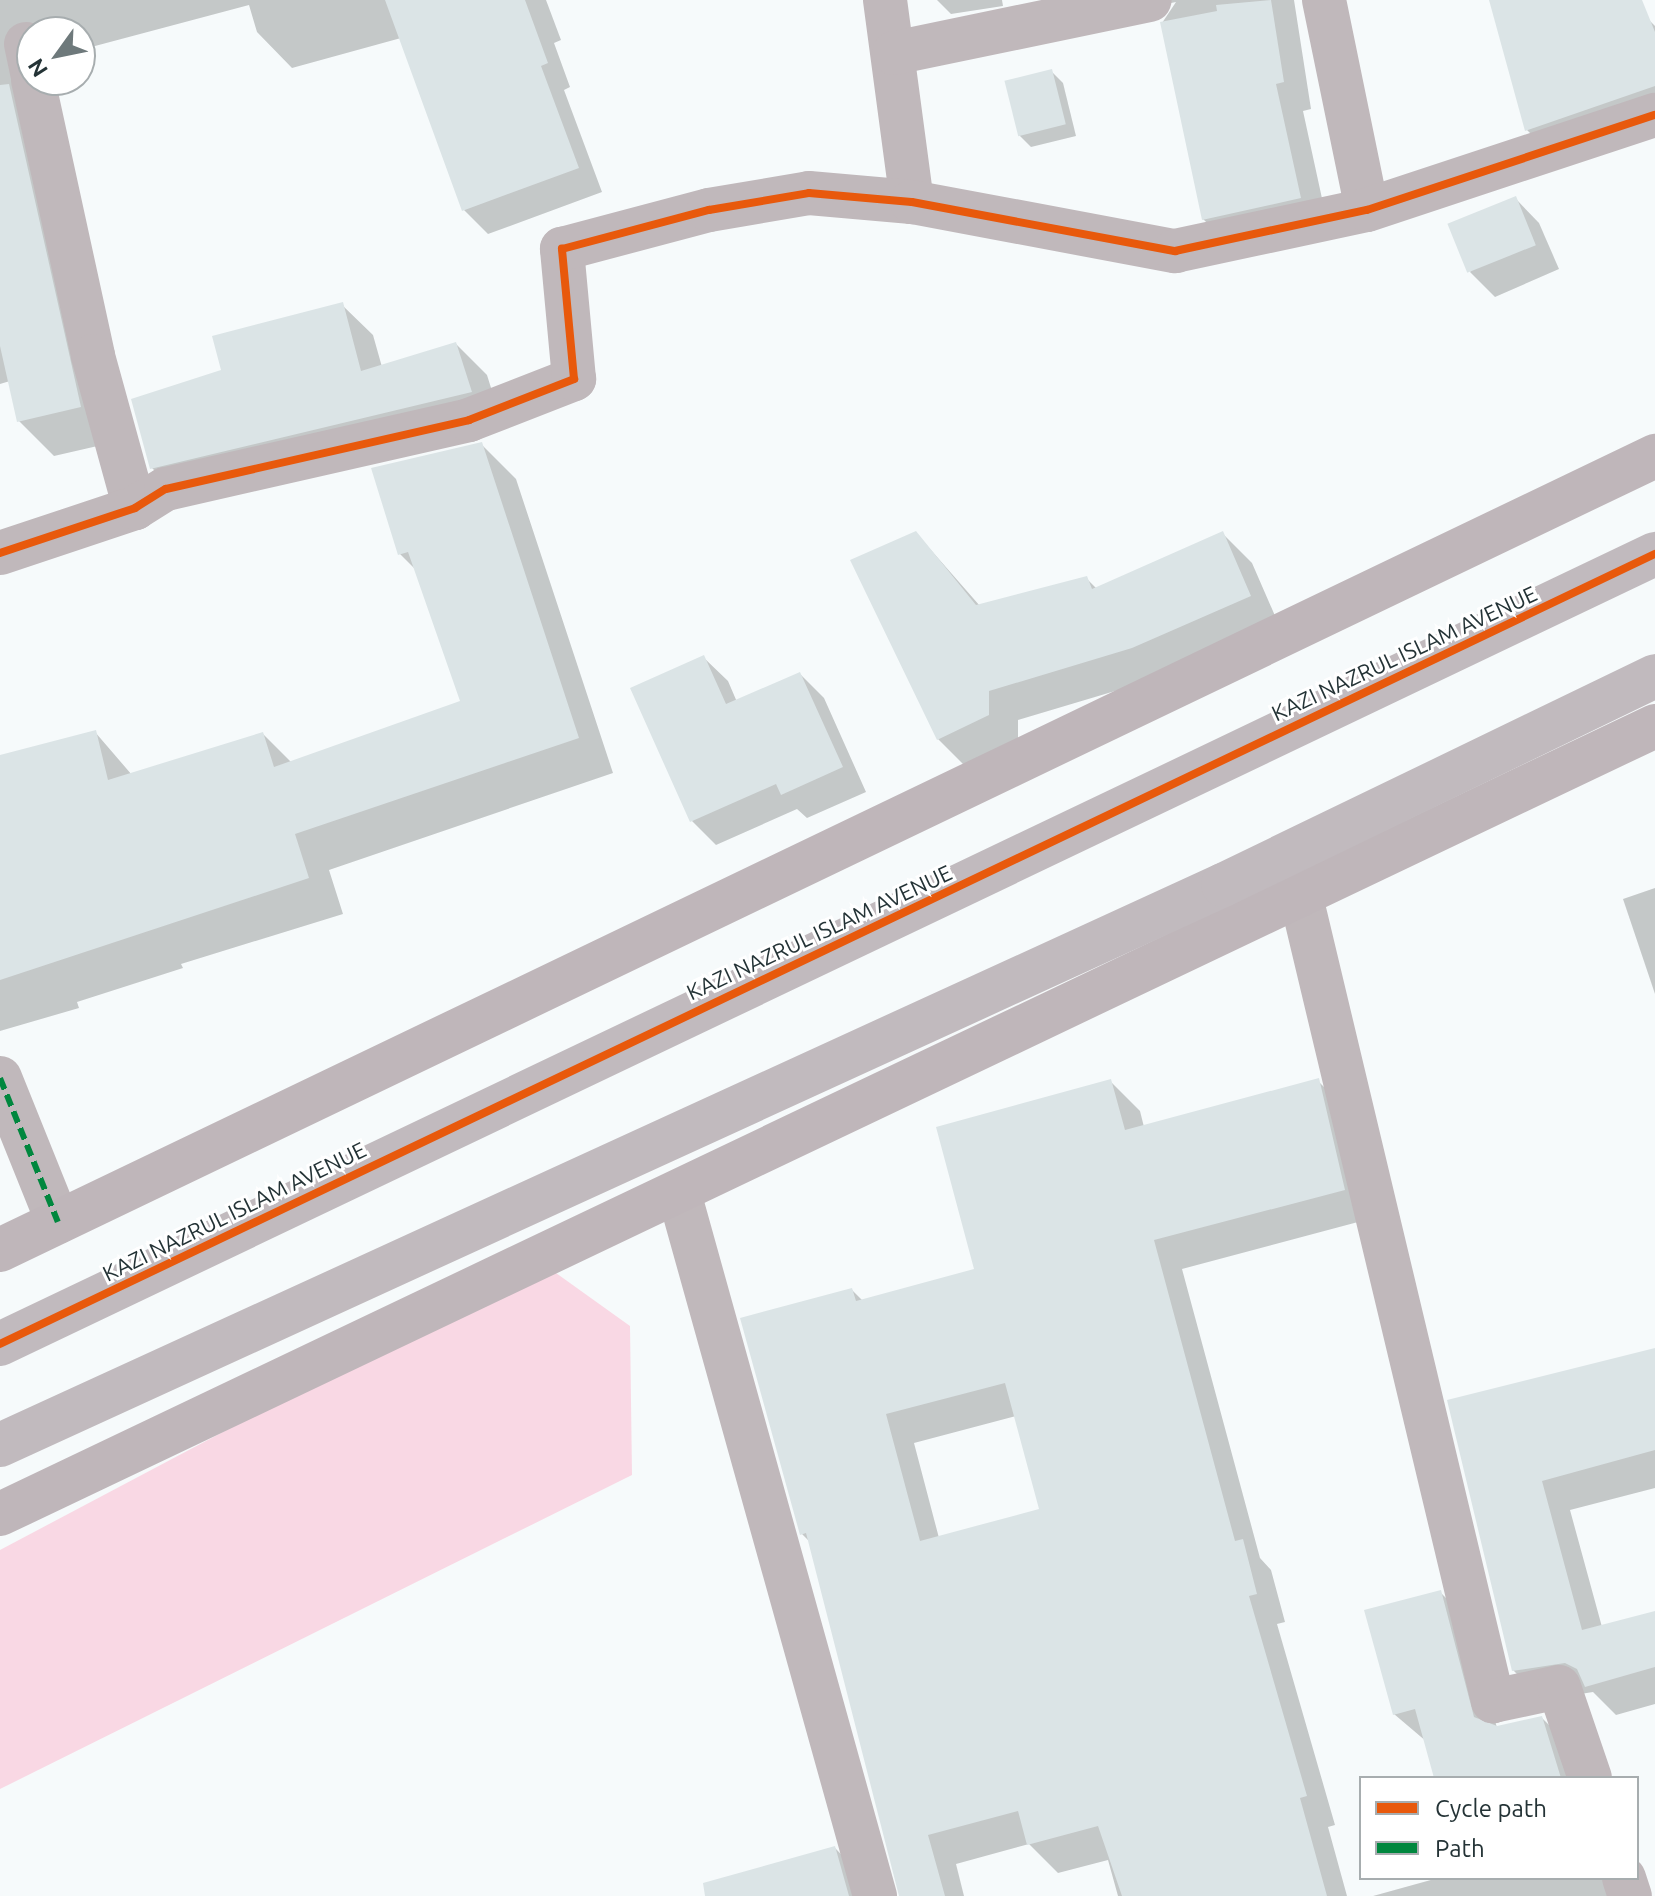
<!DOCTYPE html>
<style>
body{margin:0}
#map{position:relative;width:1655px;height:1896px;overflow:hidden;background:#f6fafb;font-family:Ubuntu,sans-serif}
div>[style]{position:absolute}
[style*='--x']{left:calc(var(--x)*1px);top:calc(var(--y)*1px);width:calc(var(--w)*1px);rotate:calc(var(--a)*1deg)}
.green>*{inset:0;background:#f9d8e4}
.shadow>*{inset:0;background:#0003}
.building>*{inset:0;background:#dbe4e6;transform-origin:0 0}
.street>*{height:44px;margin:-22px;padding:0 22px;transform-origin:22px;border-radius:22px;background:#c0b8bb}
.secondary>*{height:44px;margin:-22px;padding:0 22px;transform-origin:22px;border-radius:22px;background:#bfb6ba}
.primary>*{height:44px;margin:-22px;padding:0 22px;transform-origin:22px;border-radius:22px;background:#c1babe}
.quiet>*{height:6px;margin-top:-3px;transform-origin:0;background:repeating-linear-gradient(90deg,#00873e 0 12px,transparent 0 18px)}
.cycleway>*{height:8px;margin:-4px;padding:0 4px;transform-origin:4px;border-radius:4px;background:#e8590c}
span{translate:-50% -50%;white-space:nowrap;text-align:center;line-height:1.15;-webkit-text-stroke:6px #fff;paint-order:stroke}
.street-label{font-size:22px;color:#243336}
.legend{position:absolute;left:1359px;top:1776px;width:280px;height:104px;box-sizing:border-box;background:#fff;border:2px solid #a7adaf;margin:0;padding:10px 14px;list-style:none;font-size:24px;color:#243336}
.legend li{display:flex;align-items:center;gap:16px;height:40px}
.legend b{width:40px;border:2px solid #a7adaf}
.north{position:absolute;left:16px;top:16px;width:80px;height:80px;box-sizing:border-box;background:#fff;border:2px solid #a7adaf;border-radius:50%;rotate:237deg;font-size:22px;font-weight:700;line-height:32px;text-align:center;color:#243336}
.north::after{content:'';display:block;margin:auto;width:28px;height:36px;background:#6e797b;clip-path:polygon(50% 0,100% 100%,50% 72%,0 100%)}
</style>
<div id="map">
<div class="green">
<div style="clip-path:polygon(542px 1263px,630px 1326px,632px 1475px,0 1789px,0 1550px)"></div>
</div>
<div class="shadow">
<div style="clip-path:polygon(0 0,546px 0,561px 40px,554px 43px,570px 87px,564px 90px,602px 192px,488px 234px,464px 210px,401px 38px,292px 68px,257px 32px,249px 5px,80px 50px,80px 32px,32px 32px,115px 442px,54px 456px,19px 421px,10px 381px,0 384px)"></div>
<div style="clip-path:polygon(937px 0,1002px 0,1003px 6px,951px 14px)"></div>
<div style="clip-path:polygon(1085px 0,1294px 0,1311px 109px,1303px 111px,1328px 226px,1231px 246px,1203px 219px,1162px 23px,1176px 2px,1102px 17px)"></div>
<div style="clip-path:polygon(1490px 0,1566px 0,1648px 19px,1655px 26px,1655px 129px,1558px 161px,1527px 130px)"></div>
<div style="clip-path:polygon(1051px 71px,1063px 83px,1076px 136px,1031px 147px,1019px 135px)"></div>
<div style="clip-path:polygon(1515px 198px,1539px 223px,1559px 269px,1495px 297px,1470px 272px)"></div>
<div style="clip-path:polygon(342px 305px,373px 335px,382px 367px,456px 344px,487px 375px,502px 423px,183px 499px,152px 468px,224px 372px)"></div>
<div style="clip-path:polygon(481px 444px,516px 479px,613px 773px,329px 870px,343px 914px,181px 964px,183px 968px,77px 1002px,79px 1008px,0 1031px,0 757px,95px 732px,132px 775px,263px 734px,292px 763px,462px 702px,417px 571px,400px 554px)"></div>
<div style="clip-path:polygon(916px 533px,980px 606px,1087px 579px,1097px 589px,1223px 534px,1252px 563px,1279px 625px,1162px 677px,1018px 720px,1018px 744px,968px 769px,938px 739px)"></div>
<div style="clip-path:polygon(703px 657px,728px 681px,737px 702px,800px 674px,824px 698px,866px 792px,807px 818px,797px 809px,716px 845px,692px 821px)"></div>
<div style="clip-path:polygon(1655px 888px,1655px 994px,1623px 899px)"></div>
<div style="clip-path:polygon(evenodd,1318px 1081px,1347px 1110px,1373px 1218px,1182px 1269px,1260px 1558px,1271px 1570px,1285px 1622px,1277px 1624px,1335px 1825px,1328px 1827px,1347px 1896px,1118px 1896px,1108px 1860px,1058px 1873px,1029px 1844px,956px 1864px,964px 1896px,900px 1896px,811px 1543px,802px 1534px,852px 1290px,863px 1301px,977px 1271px,1111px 1082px,1140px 1111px,1144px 1127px,1318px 1081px,1016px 1416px,1042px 1511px,939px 1538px,914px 1443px,1016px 1416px)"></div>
<div style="clip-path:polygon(1655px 1350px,1655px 1488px,1570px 1510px,1602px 1627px,1655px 1613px,1655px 1704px,1616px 1715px,1593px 1692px,1543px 1700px,1513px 1670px,1449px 1402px)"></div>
<div style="clip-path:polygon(1440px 1592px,1469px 1621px,1497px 1728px,1542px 1718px,1571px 1747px,1580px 1778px,1436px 1778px,1427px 1742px,1394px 1714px)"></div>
<div style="clip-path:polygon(835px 1848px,870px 1884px,873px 1896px,766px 1896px)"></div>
<div style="clip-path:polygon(1438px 1878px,1625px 1878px,1630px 1896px,1373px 1896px)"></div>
</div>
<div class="building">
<div style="clip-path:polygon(385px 0,525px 0,548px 63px,541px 66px,579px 168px,462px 211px)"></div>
<div style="clip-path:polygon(1271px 0,1284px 82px,1276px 84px,1301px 198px,1202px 220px,1160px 22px,1217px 11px,1216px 5px)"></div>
<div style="clip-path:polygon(1489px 0,1642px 0,1655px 32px,1655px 86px,1525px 131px)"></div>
<div style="left:1052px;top:69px;width:57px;height:49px;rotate:76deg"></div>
<div style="clip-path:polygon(9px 84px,81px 407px,17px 422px,0 346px,0 85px)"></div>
<div style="left:1516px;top:196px;width:53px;height:74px;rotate:68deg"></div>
<div style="clip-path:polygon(343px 302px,361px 371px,456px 342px,472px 392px,150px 469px,131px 399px,221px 370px,212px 336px)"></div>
<div style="clip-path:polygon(482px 442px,579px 738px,295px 834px,309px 878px,0 980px,0 755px,96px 730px,108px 780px,263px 732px,274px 767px,460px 701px,408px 552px,398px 555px,371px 468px)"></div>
<div style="clip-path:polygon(916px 531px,976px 605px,1087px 576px,1092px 589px,1223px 531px,1251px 596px,1132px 648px,989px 691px,989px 715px,937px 740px,850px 560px)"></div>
<div style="clip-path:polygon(704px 655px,726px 704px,800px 672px,843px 767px,781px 795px,776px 784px,690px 822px,630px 688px)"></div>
<div style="clip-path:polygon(evenodd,1319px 1078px,1345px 1190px,1154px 1240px,1235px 1541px,1243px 1539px,1257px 1594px,1249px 1596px,1307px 1796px,1300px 1798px,1327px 1896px,1122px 1896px,1098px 1826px,1027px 1845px,1018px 1811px,928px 1835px,945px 1896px,899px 1896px,806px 1533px,800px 1535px,740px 1318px,852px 1288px,856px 1301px,974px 1269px,936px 1127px,1111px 1079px,1125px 1130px,1319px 1078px,1005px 1383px,1039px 1509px,920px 1541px,886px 1414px,1005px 1383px)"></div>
<div style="clip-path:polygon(1655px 1348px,1655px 1450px,1542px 1481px,1582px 1630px,1655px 1611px,1655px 1667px,1585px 1687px,1577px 1669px,1565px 1663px,1512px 1671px,1447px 1400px)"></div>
<div style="clip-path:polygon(1441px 1590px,1474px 1717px,1497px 1726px,1542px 1716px,1561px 1778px,1434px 1778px,1415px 1709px,1393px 1715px,1364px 1610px)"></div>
<div style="clip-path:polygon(835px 1846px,849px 1896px,705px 1896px,703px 1883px)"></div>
</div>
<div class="street">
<div style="--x:885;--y:0;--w:204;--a:82.4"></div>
<div style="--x:1324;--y:0;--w:214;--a:78.4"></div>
<div style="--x:26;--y:44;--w:30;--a:78"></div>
<div style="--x:894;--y:53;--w:261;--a:-11.7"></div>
<div style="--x:33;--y:80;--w:282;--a:77.7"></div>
<div style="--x:93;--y:356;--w:158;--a:74.6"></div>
<div style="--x:0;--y:553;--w:142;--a:-18.4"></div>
<div style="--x:135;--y:508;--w:36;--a:-32"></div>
<div style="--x:166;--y:489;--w:311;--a:-12.8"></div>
<div style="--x:469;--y:420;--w:113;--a:-21.3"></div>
<div style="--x:574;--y:379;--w:131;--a:-95.3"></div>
<div style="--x:562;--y:249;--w:152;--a:-14.9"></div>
<div style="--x:709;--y:210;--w:101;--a:-9.6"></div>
<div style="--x:809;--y:193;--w:103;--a:5"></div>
<div style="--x:912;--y:202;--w:268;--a:10.6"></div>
<div style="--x:1175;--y:251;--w:196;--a:-12.1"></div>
<div style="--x:1367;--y:210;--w:303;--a:-18.3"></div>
<div style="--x:1301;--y:897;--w:827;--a:76.57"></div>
<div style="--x:1493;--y:1701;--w:67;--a:-12"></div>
<div style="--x:1559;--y:1687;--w:96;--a:71.2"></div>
<div style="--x:0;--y:1078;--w:155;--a:68.1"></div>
<div style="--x:679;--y:1193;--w:730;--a:74.42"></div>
<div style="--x:1624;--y:1878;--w:19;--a:72"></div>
</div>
<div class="secondary">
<div style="--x:0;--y:1250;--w:1836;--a:-25.63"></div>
<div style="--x:0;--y:1514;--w:1833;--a:-25.46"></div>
</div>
<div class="primary">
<div style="--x:0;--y:1344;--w:1834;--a:-25.52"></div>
<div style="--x:0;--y:1445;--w:1345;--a:-24.6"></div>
<div style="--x:1223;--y:885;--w:480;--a:-25.8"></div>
</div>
<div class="quiet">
<div style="--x:0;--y:1078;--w:155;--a:68.1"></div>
</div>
<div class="cycleway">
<div style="--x:0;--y:553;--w:142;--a:-18.4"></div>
<div style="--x:135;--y:508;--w:36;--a:-32"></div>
<div style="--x:166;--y:489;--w:311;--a:-12.8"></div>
<div style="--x:469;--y:420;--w:113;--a:-21.3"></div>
<div style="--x:574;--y:379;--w:131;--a:-95.3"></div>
<div style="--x:562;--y:249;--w:152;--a:-14.9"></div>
<div style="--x:709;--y:210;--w:101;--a:-9.6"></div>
<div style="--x:809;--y:193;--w:103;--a:5"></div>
<div style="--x:912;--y:202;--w:268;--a:10.6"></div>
<div style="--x:1175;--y:251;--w:196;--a:-12.1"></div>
<div style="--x:1367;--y:210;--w:303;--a:-18.3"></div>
<div style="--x:0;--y:1344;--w:1834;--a:-25.52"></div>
</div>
<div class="street-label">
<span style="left:1404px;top:653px;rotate:-25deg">KAZI NAZRUL ISLAM AVENUE</span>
<span style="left:819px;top:932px;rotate:-25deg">KAZI NAZRUL ISLAM AVENUE</span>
<span style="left:234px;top:1211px;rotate:-26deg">KAZI NAZRUL ISLAM AVENUE</span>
</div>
<ul class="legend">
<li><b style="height:10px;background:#e8590c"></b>Cycle path</li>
<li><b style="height:10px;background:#00873e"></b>Path</li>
</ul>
<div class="north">N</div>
</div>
